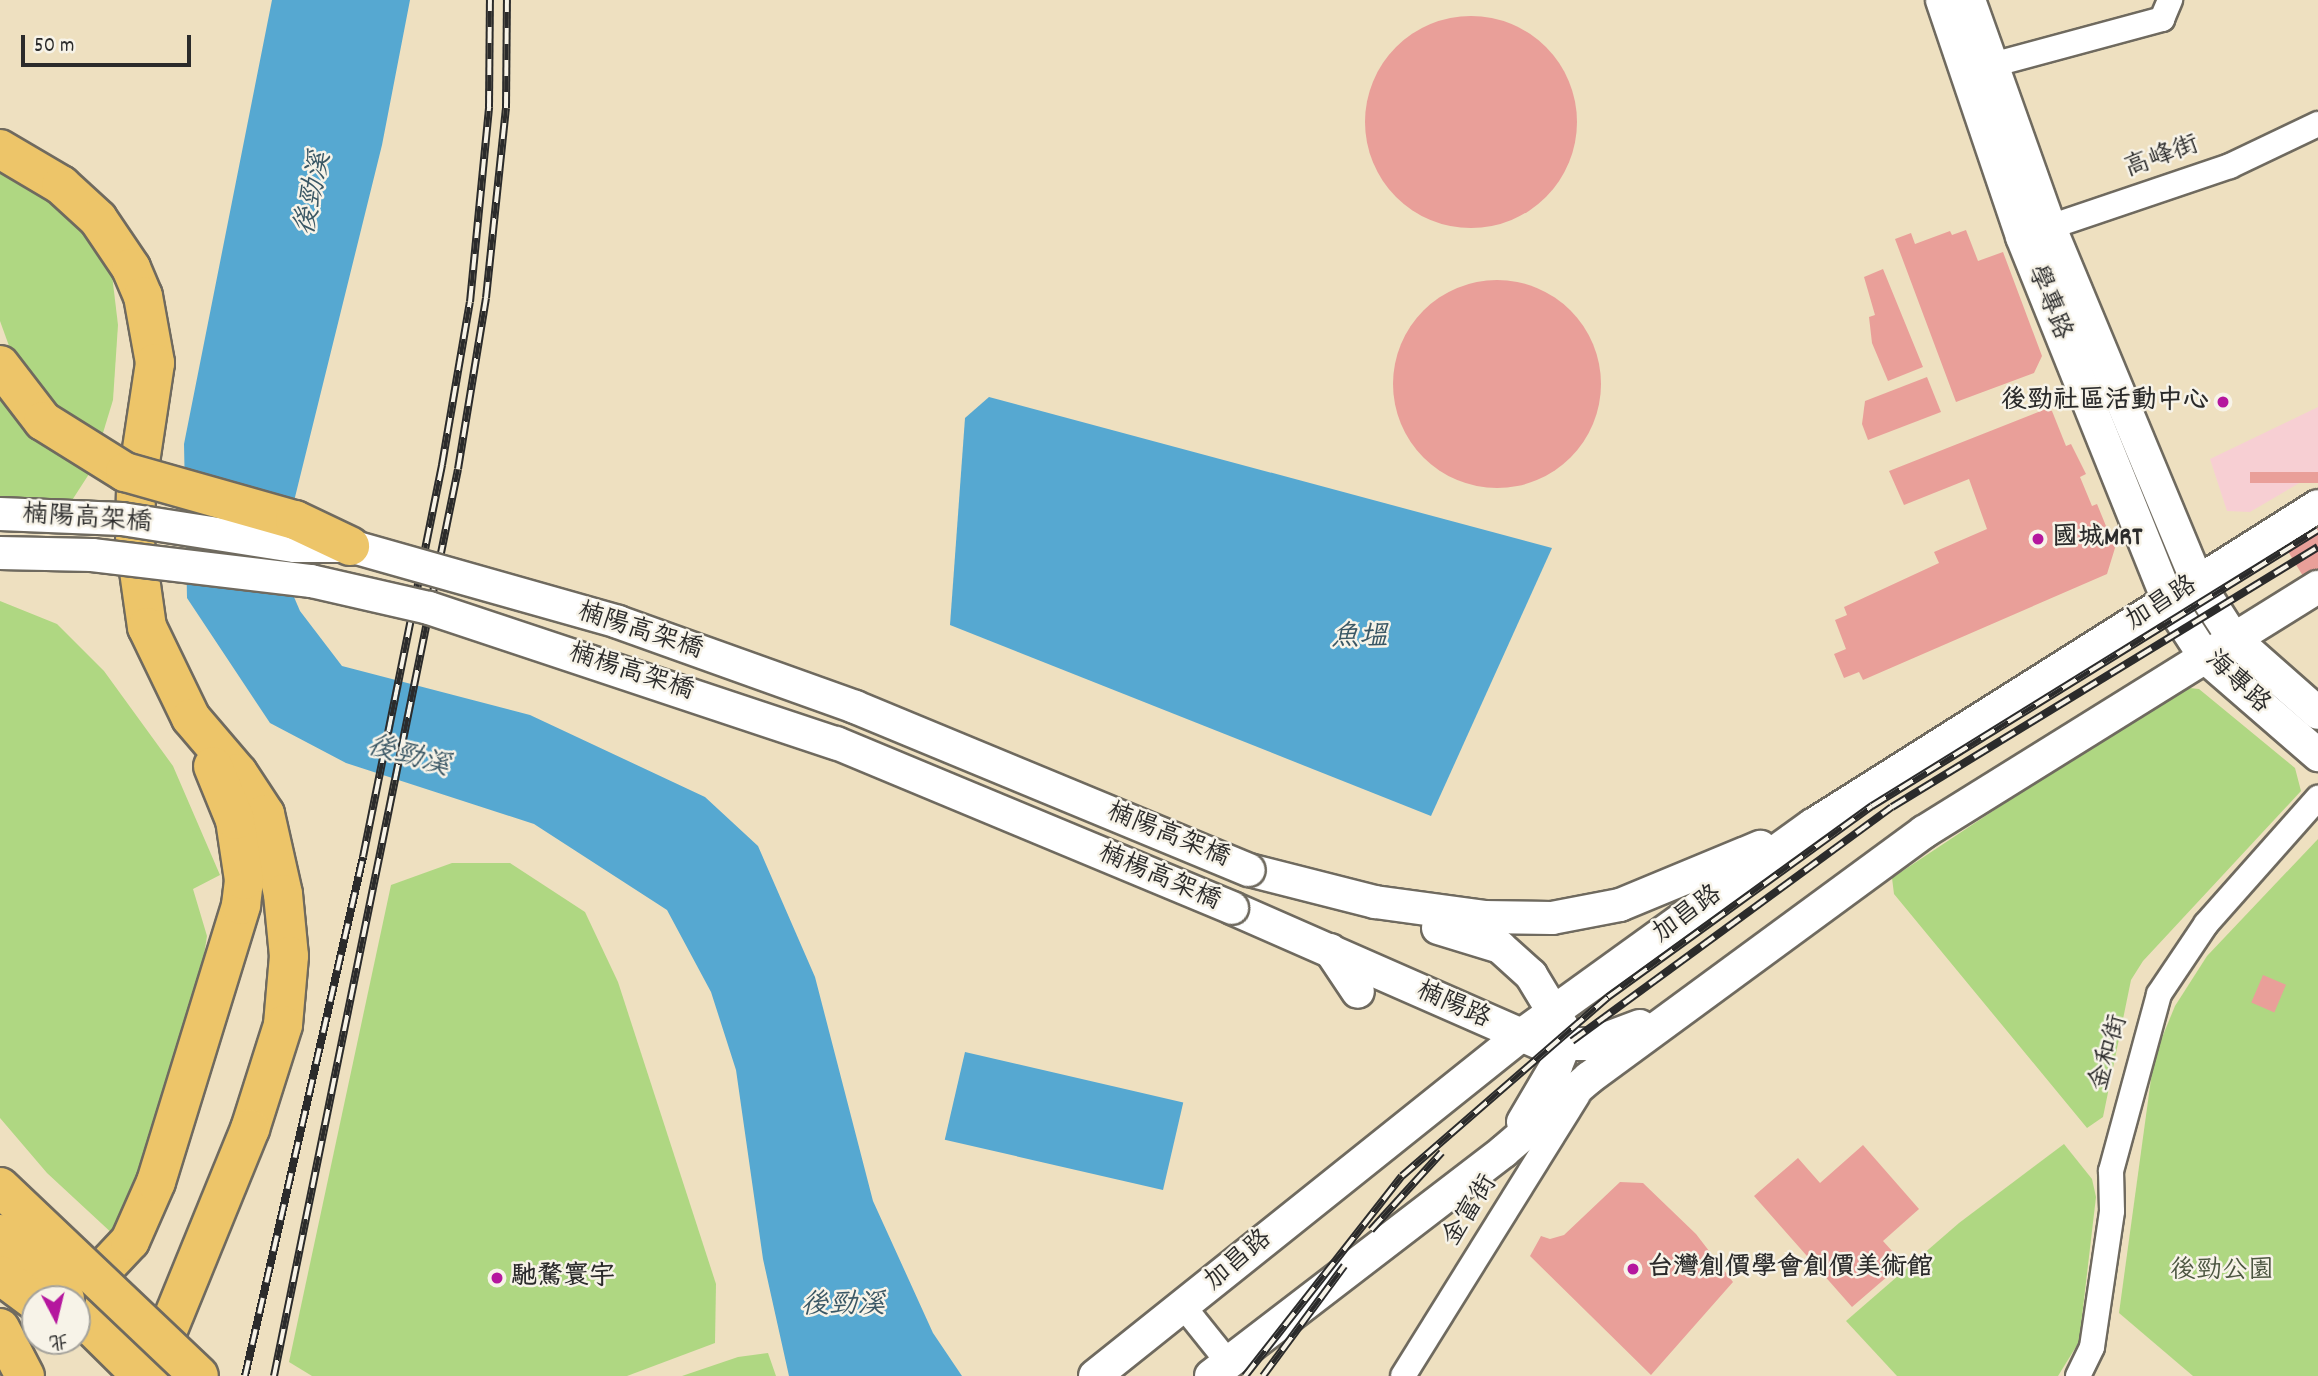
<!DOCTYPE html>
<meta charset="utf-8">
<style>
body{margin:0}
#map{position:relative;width:2318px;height:1376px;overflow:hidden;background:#eee0c0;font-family:Dekko,"LXGW WenKai TC",sans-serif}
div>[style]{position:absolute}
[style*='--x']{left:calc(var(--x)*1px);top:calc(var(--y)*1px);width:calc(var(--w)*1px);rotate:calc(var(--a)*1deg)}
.built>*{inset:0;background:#f7cfd3}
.green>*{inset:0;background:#afd782}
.water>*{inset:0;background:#56a8d1;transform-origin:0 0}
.building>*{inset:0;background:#e99f99;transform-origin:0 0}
.round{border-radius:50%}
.roads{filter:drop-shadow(2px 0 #6f6a5f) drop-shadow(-2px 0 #6f6a5f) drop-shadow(0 2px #6f6a5f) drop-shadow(0 -2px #6f6a5f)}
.minor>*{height:24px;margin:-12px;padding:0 12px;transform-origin:12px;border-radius:12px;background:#fff}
.tertiary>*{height:32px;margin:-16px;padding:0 16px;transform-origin:16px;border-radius:16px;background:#fff}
.primary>*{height:38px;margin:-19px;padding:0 19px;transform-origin:19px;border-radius:19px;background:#edc569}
.rail>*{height:8px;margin-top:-4px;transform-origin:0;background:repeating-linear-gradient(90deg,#f7f3e8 0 16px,#2b2b2b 0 32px);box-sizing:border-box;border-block:2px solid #2b2b2b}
.bridges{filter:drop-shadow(2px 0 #6f6a5f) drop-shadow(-2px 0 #6f6a5f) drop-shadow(0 2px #6f6a5f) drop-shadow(0 -2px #6f6a5f)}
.tertiary-bridge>*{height:32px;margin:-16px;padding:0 16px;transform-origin:16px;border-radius:16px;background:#fff}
.primary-bridge>*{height:38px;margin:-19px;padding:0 19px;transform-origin:19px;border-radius:19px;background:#edc569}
.dots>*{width:19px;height:19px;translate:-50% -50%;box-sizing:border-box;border:4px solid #f7f3e8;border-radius:50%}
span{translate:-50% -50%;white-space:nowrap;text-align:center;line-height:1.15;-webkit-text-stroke:5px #f7f3e8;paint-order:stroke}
.street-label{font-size:26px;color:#2b2b2b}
.poi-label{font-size:26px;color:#2b2b2b;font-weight:700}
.right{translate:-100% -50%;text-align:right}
.left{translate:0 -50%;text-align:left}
.park-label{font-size:26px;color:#4c5641}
.water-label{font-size:28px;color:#3a5765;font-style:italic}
.north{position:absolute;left:21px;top:1285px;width:70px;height:70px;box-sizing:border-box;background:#f7f3e8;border:2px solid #a5a39c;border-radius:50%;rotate:173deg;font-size:19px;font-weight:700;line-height:28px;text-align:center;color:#2b2b2b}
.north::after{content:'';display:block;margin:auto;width:24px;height:32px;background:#b5179e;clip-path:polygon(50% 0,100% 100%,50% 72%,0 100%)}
.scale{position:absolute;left:21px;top:35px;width:170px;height:32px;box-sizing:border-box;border:4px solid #2b2b2b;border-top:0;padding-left:9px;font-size:21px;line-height:24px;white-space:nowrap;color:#2b2b2b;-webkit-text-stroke:5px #f7f3e8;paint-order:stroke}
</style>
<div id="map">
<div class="built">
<div style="clip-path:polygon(2318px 407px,2318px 472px,2250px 512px,2227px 511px,2210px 459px)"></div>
</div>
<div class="green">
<div style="clip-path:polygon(0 162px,30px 179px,110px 258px,118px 325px,113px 400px,99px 446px,59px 411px,13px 357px,0 321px)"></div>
<div style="clip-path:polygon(0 389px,31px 428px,89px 474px,69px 505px,0 505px)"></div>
<div style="clip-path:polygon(0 601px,57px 624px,104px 671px,173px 766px,220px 875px,193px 889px,207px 936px,200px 981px,160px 1135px,115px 1236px,47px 1173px,0 1118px)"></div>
<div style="clip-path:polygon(2180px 687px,2199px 689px,2295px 768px,2301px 791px,2143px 961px,2131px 980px,2103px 1117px,2087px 1128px,1894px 894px,1892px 878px)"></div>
<div style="clip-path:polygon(2318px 839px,2318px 1376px,2193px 1376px,2119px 1313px,2154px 1057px,2175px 1006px,2207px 956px)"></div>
<div style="clip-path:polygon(452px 863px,510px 863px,585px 912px,618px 982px,716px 1284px,715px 1343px,627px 1376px,312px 1376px,289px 1362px,391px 885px)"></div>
<div style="clip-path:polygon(2064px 1144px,2092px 1179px,2096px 1197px,2079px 1342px,2058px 1376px,1897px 1376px,1846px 1321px,1959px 1223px)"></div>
<div style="clip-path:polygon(768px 1353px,776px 1376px,682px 1376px,738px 1357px)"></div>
</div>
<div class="water">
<div style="clip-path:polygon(272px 0,410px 0,382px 145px,279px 562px,300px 611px,342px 666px,530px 715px,705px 797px,758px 846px,815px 977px,873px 1201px,933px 1333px,962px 1376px,789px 1376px,763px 1259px,736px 1070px,711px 992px,667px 910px,534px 824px,346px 763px,270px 723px,187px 598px,184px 444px)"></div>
<div style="clip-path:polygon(989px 397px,1552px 548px,1431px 816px,950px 625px,965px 418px)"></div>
<div style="left:965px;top:1052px;width:224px;height:90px;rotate:13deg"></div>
</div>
<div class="building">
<div class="round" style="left:1365px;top:16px;width:212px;height:212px"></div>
<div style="clip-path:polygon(1966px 230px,1978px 261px,2003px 252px,2042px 356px,2034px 373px,1956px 402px,1895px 239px,1911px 233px,1915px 244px,1950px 231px,1952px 235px)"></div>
<div style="clip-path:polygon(1883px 269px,1923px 367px,1888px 381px,1872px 343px,1869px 317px,1875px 315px,1864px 277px)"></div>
<div class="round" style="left:1393px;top:280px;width:208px;height:208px"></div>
<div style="clip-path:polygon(1927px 377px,1941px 412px,1868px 440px,1862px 424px,1865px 401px)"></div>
<div style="clip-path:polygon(2046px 409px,2052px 411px,2066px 446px,2071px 444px,2086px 474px,2080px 477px,2092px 506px,2097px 504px,2115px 548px,2107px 574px,1863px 680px,1859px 672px,1844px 678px,1834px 654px,1846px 649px,1835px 620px,1847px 615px,1844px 607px,1939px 563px,1934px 552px,1987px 529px,1969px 479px,1904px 505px,1889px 471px)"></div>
<div style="left:2318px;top:472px;width:11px;height:68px;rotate:90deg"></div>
<div style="clip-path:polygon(2318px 495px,2318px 594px,2315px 596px,2271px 523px)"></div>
<div style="left:2263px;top:975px;width:25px;height:30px;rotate:23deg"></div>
<div style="clip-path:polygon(1863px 1145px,1919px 1209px,1883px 1241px,1903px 1263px,1852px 1307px,1754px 1196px,1798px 1158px,1820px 1183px)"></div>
<div style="clip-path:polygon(1620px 1182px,1643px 1183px,1696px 1234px,1733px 1282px,1651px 1375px,1530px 1256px,1541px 1236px,1550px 1239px,1564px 1235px)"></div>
</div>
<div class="roads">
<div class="minor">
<div style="--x:1977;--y:69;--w:192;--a:-15.1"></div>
<div style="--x:2162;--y:19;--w:21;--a:-67"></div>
<div style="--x:2035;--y:232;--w:206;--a:-18.7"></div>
<div style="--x:2230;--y:166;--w:98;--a:-25.5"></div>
<div style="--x:1184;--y:1307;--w:70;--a:51.3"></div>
<div style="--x:1403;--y:1376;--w:330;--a:-58.1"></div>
<div style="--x:2078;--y:1376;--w:32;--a:-64"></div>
<div style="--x:2092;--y:1347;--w:137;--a:-81.6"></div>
<div style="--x:2112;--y:1211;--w:40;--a:-91.4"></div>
<div style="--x:2111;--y:1171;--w:183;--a:-74.8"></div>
<div style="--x:2159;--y:994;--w:84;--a:-56.1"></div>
<div style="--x:2206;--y:924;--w:169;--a:-48.4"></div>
</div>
<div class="tertiary">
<div style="--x:1942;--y:0;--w:250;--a:71.3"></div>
<div style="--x:2022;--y:237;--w:391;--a:68.1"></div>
<div style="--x:2168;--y:600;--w:68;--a:57"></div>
<div style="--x:2205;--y:657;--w:150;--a:40.9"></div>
<div style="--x:1969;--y:0;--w:242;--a:70.4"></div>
<div style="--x:2050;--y:228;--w:383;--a:67.4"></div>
<div style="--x:2197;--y:582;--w:67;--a:57.3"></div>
<div style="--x:2233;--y:638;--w:113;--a:41.4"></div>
<div style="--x:1249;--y:870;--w:130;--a:14.3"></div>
<div style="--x:1375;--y:902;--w:110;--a:7.8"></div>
<div style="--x:1484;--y:917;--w:68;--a:0.8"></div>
<div style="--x:1552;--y:918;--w:69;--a:-10.8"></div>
<div style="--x:1620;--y:905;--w:152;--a:-22.5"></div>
<div style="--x:1232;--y:908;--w:339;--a:23.7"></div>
<div style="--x:1542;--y:1044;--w:50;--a:0"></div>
<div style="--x:1592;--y:1044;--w:51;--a:-20.6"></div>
<div style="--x:1438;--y:928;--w:65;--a:17"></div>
<div style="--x:1500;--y:947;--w:42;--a:42.1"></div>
<div style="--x:1531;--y:975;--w:62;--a:58.9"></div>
<div style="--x:1563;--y:1028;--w:18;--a:87"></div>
<div style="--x:1564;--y:1046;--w:22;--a:112"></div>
<div style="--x:1556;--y:1066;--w:65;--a:120.5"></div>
<div style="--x:1330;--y:950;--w:50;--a:56.3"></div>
<div style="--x:1095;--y:1376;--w:544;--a:-38.66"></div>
<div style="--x:1520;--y:1036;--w:361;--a:-35.8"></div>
<div style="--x:1813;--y:825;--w:597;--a:-32.28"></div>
<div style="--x:1211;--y:1376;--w:369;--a:-37.5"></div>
<div style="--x:1504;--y:1151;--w:112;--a:-40.7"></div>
<div style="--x:1589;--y:1078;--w:416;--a:-36.3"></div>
<div style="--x:1924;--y:832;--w:464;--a:-31.9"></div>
</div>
<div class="primary">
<div style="--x:0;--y:149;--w:71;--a:30.5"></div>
<div style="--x:61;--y:185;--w:50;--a:42.6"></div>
<div style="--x:98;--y:219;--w:59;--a:56"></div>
<div style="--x:131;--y:268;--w:30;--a:67"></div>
<div style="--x:143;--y:296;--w:68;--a:79.8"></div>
<div style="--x:155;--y:363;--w:126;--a:98.6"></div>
<div style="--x:136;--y:488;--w:55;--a:91"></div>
<div style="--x:135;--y:543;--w:85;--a:81.9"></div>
<div style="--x:147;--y:627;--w:101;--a:64.2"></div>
<div style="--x:191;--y:718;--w:72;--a:49.5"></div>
<div style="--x:238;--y:773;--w:49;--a:56.6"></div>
<div style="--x:265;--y:814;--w:82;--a:77.3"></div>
<div style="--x:283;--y:894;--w:62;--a:84.5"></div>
<div style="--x:289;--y:956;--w:69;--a:95"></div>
<div style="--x:283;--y:1025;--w:109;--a:107.6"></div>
<div style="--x:250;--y:1129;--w:267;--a:112.2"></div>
<div style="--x:65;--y:1285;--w:33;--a:-16"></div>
<div style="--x:97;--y:1276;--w:48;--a:-46.7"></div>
<div style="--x:130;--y:1241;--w:64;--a:-66.2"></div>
<div style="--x:156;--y:1182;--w:290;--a:-72.9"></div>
<div style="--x:241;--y:905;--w:25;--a:-83"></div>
<div style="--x:244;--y:880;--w:61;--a:-98.5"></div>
<div style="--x:235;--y:820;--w:58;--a:-112.2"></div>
<div style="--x:77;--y:1312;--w:91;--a:44.6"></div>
<div style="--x:0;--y:1328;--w:54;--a:62.5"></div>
</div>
</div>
<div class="rail">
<div style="--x:1572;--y:1041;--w:396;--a:-36.2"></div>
<div style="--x:1892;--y:807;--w:499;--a:-31.4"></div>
<div style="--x:1371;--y:1230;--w:105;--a:-47.7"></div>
<div style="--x:245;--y:1376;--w:532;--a:-77.19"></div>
<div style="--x:363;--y:857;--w:400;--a:-78.6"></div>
<div style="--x:442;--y:465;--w:165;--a:-80.3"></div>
<div style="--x:470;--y:302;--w:196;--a:-84.4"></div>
<div style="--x:489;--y:107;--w:107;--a:-89.5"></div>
<div style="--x:274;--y:1376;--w:925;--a:-78.53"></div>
<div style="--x:458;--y:469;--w:173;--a:-80.7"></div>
<div style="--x:486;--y:298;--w:191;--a:-84"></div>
<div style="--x:506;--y:108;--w:108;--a:-89.5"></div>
<div style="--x:1245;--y:1376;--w:254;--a:-51.9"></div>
<div style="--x:1402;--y:1176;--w:273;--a:-41"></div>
<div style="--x:1608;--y:997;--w:326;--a:-35.9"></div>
<div style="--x:1872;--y:806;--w:524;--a:-31.75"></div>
<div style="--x:1263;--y:1376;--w:137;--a:-53.6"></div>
</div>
<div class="bridges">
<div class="tertiary-bridge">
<div style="--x:0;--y:514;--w:122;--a:2.3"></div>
<div style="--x:122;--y:519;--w:175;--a:8.9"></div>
<div style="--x:295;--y:546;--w:55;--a:0"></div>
<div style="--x:350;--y:546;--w:279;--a:15.8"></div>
<div style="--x:618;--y:622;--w:252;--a:19.7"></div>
<div style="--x:855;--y:707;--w:426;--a:22.5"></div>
<div style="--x:0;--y:553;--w:92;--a:1.2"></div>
<div style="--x:92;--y:555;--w:221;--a:6.8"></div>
<div style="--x:311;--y:581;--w:121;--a:12.9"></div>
<div style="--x:429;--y:608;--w:429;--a:18.4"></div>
<div style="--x:836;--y:743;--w:429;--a:22.6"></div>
</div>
<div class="primary-bridge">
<div style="--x:0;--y:365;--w:71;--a:52.5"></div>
<div style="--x:43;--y:421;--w:97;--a:31.9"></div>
<div style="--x:125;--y:472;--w:177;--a:15.8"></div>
<div style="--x:295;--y:520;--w:61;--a:25.3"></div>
<div style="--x:0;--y:1187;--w:274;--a:43.5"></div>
<div style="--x:0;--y:1234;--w:92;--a:45"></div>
<div style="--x:0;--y:1275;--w:44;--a:36.6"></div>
</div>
</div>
<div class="dots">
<div style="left:2223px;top:402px;background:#b5179e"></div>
<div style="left:2038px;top:539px;background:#b5179e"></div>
<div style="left:1633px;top:1269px;background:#b5179e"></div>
<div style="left:497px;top:1278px;background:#b5179e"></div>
</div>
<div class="street-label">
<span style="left:2162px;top:158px;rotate:-20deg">高峰街</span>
<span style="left:2048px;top:303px;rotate:68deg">學專路</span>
<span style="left:87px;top:520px;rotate:4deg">楠陽高架橋</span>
<span style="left:2162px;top:604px;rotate:-32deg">加昌路</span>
<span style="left:640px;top:632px;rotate:18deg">楠陽高架橋</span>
<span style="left:631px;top:673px;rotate:18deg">楠楊高架橋</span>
<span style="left:2237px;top:683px;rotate:43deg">海專路</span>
<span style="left:1168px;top:836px;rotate:22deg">楠陽高架橋</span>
<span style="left:1159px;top:878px;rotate:23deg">楠楊高架橋</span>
<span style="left:1688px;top:915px;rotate:-36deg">加昌路</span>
<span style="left:1453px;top:1006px;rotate:24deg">楠陽路</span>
<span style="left:2110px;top:1053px;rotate:-74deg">金和街</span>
<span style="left:1471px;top:1211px;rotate:-58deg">金富街</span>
<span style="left:1239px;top:1261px;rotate:-40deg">加昌路</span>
</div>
<div class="poi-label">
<span class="right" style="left:2209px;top:402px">後勁社區活動中心</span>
<span class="left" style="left:2052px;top:539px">國城MRT</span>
<span class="left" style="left:1647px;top:1269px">台灣創價學會創價美術館</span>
<span class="left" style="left:511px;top:1278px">馳騖寰宇</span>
</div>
<div class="park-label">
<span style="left:2222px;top:1272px">後勁公園</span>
</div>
<div class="water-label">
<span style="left:315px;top:194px;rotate:-78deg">後勁溪</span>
<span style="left:1359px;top:639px">魚塭</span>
<span style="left:408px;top:758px;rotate:16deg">後勁溪</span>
<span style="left:843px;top:1307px">後勁溪</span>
</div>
<div class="north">北</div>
<div class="scale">50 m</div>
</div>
